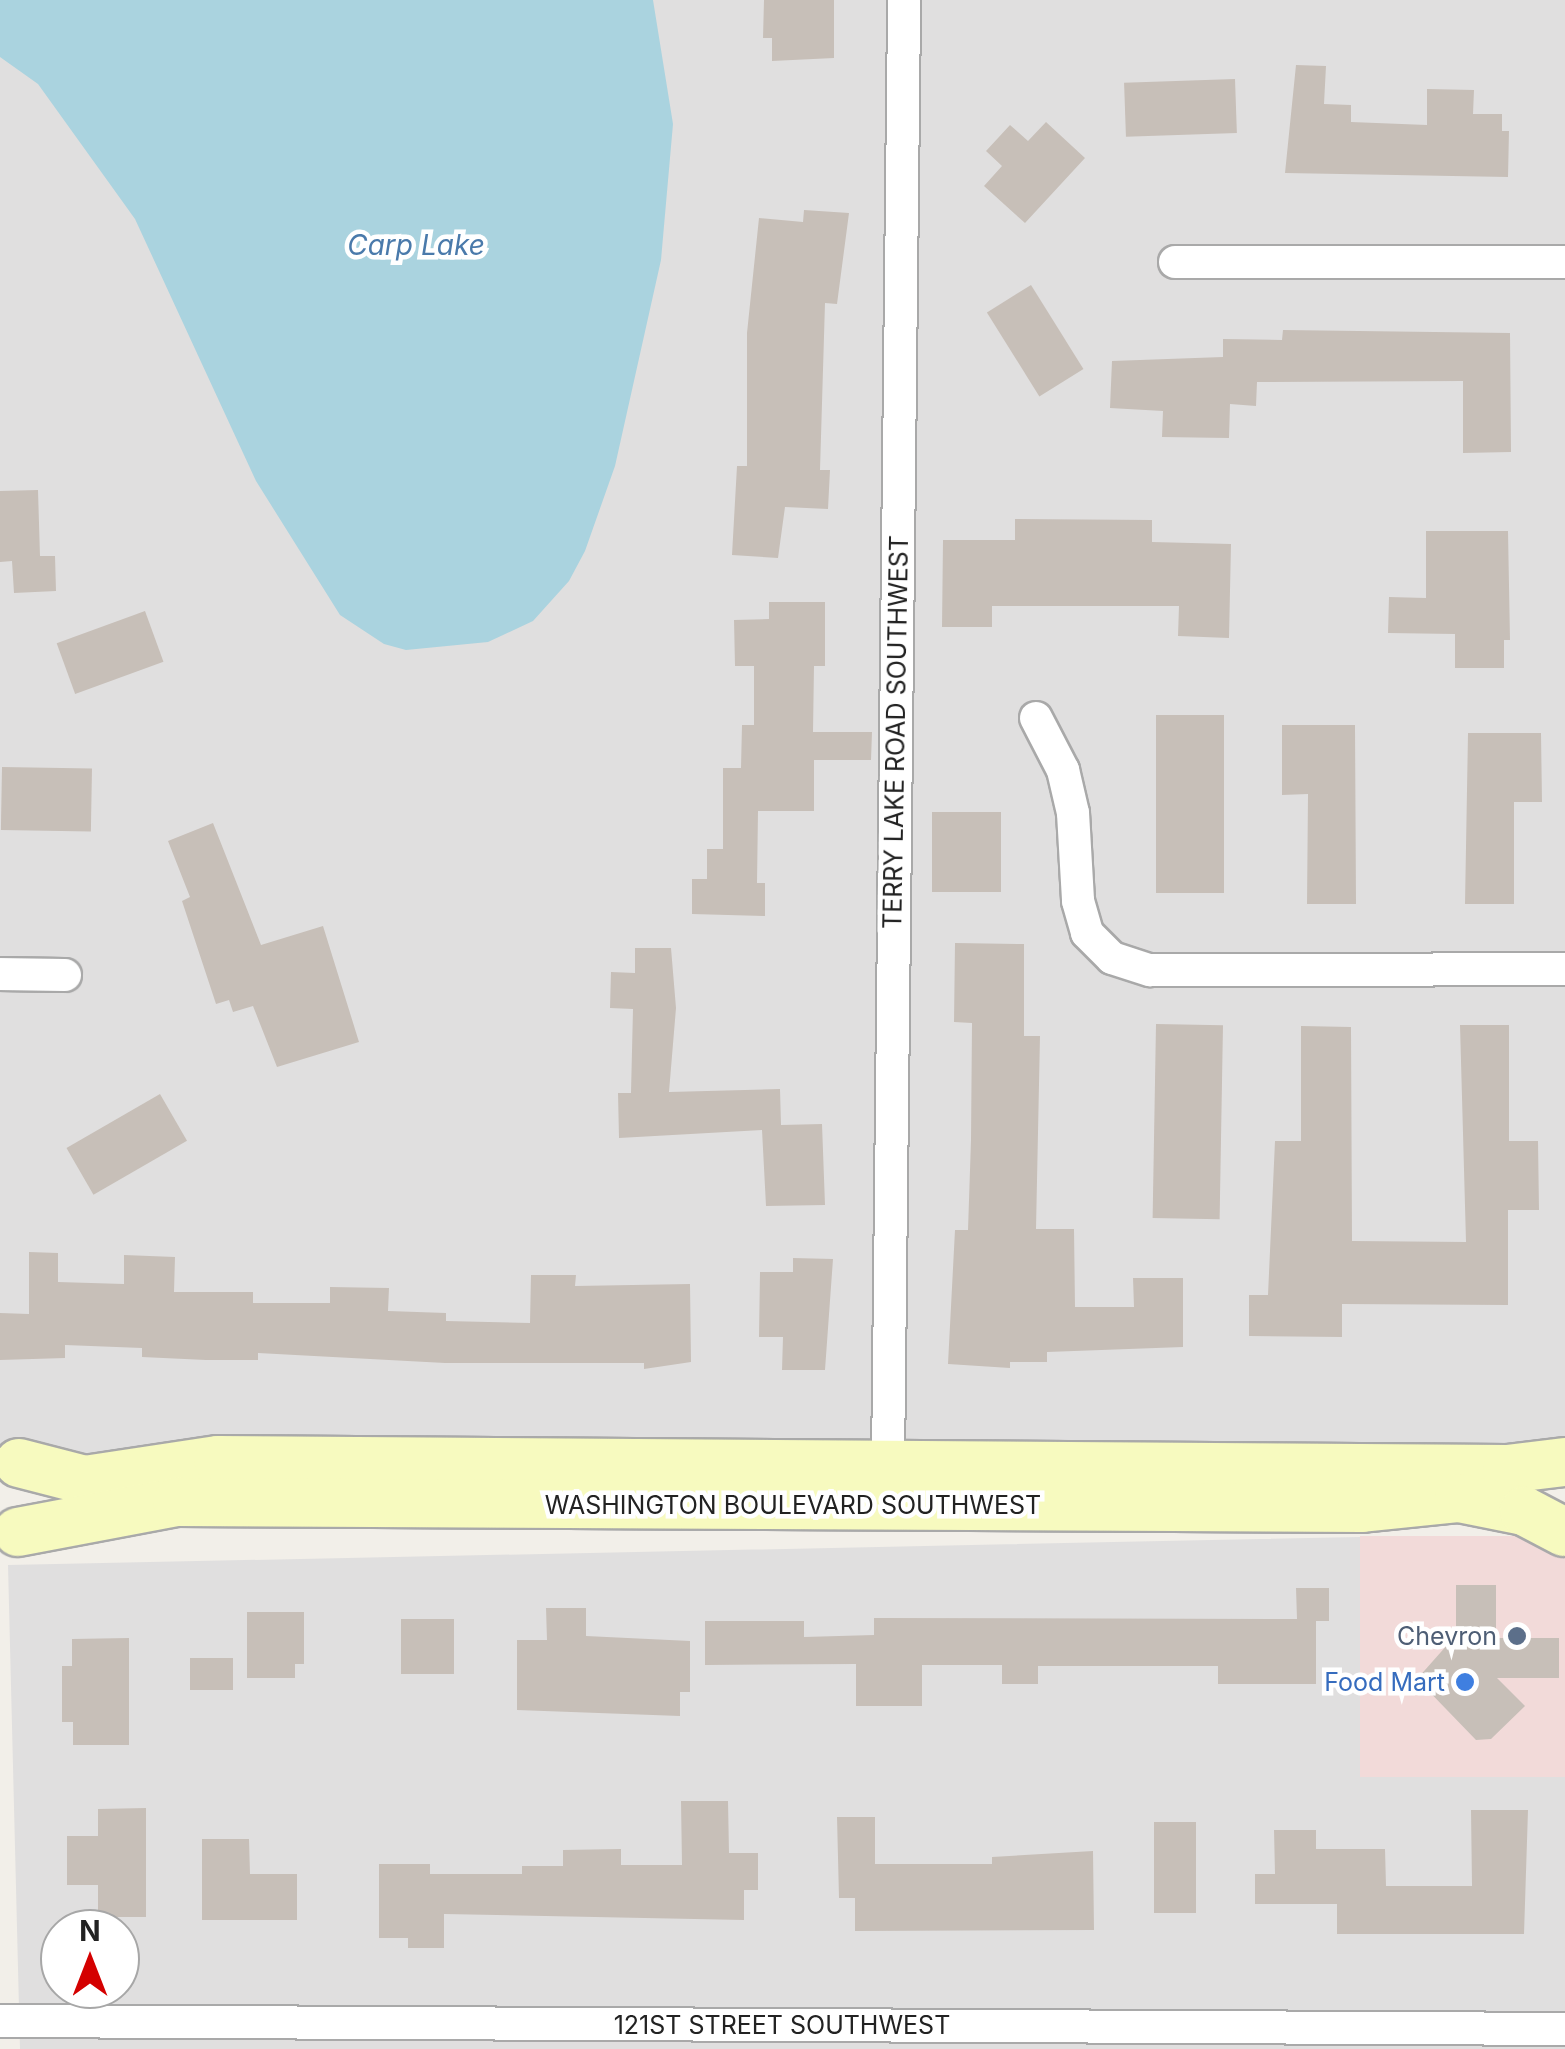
<!DOCTYPE html>
<style>
body{margin:0}
#map{position:relative;width:1565px;height:2049px;overflow:hidden;background:#f2efe9;font-family:Inter,sans-serif}
div>[style]{position:absolute}
[style*='--x']{left:calc(var(--x)*1px);top:calc(var(--y)*1px);width:calc(var(--w)*1px);rotate:calc(var(--a)*1deg)}
.residential>*{inset:0;background:#e0dfdf;transform-origin:0 0}
.commercial>*{inset:0;background:#f2dad9;transform-origin:0 0}
.water>*{inset:0;background:#aad3df}
.building>*{inset:0;background:#c7bfb8;transform-origin:0 0}
.roads{filter:drop-shadow(2px 0 #a9a9a9) drop-shadow(-2px 0 #a9a9a9) drop-shadow(0 2px #a9a9a9) drop-shadow(0 -2px #a9a9a9)}
.street>*{height:32px;margin:-16px;padding:0 16px;transform-origin:16px;border-radius:16px;background:#fff}
.secondary>*{height:48px;margin:-24px;padding:0 24px;transform-origin:24px;border-radius:24px;background:#f7fabf}
.dots>*{width:28px;height:28px;translate:-50% -50%;box-sizing:border-box;border:5px solid #fff;border-radius:50%}
span{translate:-50% -50%;white-space:nowrap;text-align:center;line-height:1.15;-webkit-text-stroke:9px #fff;paint-order:stroke}
.street-label{font-size:25px;color:#222}
.service-label{font-size:25px;color:#4e5e75}
.right{translate:-100% -50%;text-align:right}
.shop-label{font-size:25px;color:#366cbe}
.water-label{font-size:28px;color:#4a7aab;font-style:italic}
.north{position:absolute;left:40px;top:1909px;width:100px;height:100px;box-sizing:border-box;background:#fff;border:2px solid #a7a7a7;border-radius:50%;rotate:0deg;font-size:28px;font-weight:700;line-height:40px;text-align:center;color:#222}
.north::after{content:'';display:block;margin:auto;width:35px;height:45px;background:#d40000;clip-path:polygon(50% 0,100% 100%,50% 72%,0 100%)}
</style>
<div id="map">
<div class="residential">
<div style="left:0;top:0;width:1565px;height:1457px"></div>
<div style="clip-path:polygon(evenodd,1360px 1537px,1361px 1777px,1565px 1777px,1565px 2049px,20px 2049px,8px 1565px,1360px 1537px,60px 1929px,120px 1929px,120px 1989px,60px 1989px,60px 1929px)"></div>
</div>
<div class="commercial">
<div style="left:1565px;top:1536px;width:241px;height:205px;rotate:90deg"></div>
</div>
<div class="water">
<div style="clip-path:polygon(0 0,653px 0,673px 124px,661px 260px,615px 466px,585px 551px,569px 581px,533px 621px,488px 642px,406px 650px,384px 644px,340px 615px,256px 481px,135px 219px,38px 84px,0 57px)"></div>
</div>
<div class="building">
<div style="clip-path:polygon(764px 0,834px 0,834px 58px,772px 61px,772px 38px,763px 38px)"></div>
<div style="clip-path:polygon(1296px 65px,1326px 66px,1324px 104px,1351px 105px,1351px 122px,1427px 125px,1427px 89px,1474px 90px,1473px 114px,1502px 114px,1502px 131px,1509px 131px,1508px 177px,1285px 173px)"></div>
<div style="left:1235px;top:79px;width:54px;height:111px;rotate:88deg"></div>
<div style="clip-path:polygon(1046px 122px,1085px 158px,1025px 223px,984px 186px,1002px 166px,986px 151px,1010px 125px,1028px 141px)"></div>
<div style="clip-path:polygon(804px 210px,849px 213px,837px 304px,825px 303px,820px 470px,830px 470px,828px 509px,785px 507px,778px 558px,732px 555px,737px 466px,747px 466px,747px 333px,759px 218px,803px 222px)"></div>
<div style="left:1031px;top:285px;width:99px;height:52px;rotate:58deg"></div>
<div style="clip-path:polygon(1283px 330px,1510px 333px,1511px 452px,1463px 453px,1463px 381px,1257px 382px,1256px 406px,1230px 404px,1229px 438px,1162px 437px,1163px 411px,1110px 408px,1112px 361px,1223px 357px,1223px 339px,1282px 340px)"></div>
<div style="clip-path:polygon(38px 490px,40px 556px,55px 556px,56px 591px,14px 593px,12px 561px,0 562px,0 491px)"></div>
<div style="clip-path:polygon(1015px 519px,1152px 520px,1152px 542px,1231px 544px,1229px 638px,1178px 636px,1179px 606px,992px 606px,992px 627px,942px 627px,943px 540px,1015px 540px)"></div>
<div style="clip-path:polygon(1426px 531px,1508px 531px,1510px 640px,1504px 640px,1504px 668px,1455px 668px,1455px 634px,1388px 633px,1389px 597px,1426px 598px)"></div>
<div style="clip-path:polygon(769px 602px,825px 602px,825px 666px,814px 666px,813px 732px,872px 732px,871px 760px,814px 760px,814px 811px,758px 811px,757px 883px,765px 883px,765px 916px,692px 914px,692px 879px,707px 879px,707px 849px,723px 849px,723px 768px,741px 768px,742px 725px,754px 725px,754px 666px,735px 666px,734px 620px,769px 619px)"></div>
<div style="left:145px;top:611px;width:54px;height:94px;rotate:70deg"></div>
<div style="left:1156px;top:715px;width:68px;height:178px"></div>
<div style="clip-path:polygon(1282px 725px,1355px 725px,1356px 904px,1307px 904px,1308px 794px,1282px 795px)"></div>
<div style="clip-path:polygon(1468px 733px,1541px 733px,1542px 802px,1514px 802px,1514px 904px,1465px 904px)"></div>
<div style="left:2px;top:767px;width:90px;height:63px;rotate:1deg"></div>
<div style="left:932px;top:812px;width:69px;height:80px"></div>
<div style="clip-path:polygon(213px 823px,261px 945px,323px 926px,359px 1042px,277px 1067px,253px 1006px,233px 1012px,229px 1000px,216px 1004px,182px 901px,190px 897px,168px 841px)"></div>
<div style="clip-path:polygon(955px 943px,1024px 944px,1024px 1036px,1040px 1036px,1036px 1229px,1074px 1229px,1075px 1307px,1134px 1307px,1133px 1278px,1183px 1278px,1183px 1347px,1047px 1352px,1047px 1362px,1010px 1362px,1010px 1368px,948px 1364px,955px 1230px,968px 1230px,971px 1140px,972px 1023px,954px 1022px)"></div>
<div style="clip-path:polygon(635px 948px,671px 948px,676px 1008px,669px 1092px,780px 1089px,781px 1125px,822px 1124px,825px 1205px,766px 1206px,762px 1130px,619px 1138px,618px 1093px,631px 1093px,633px 1009px,610px 1008px,611px 972px,635px 973px)"></div>
<div style="left:1156px;top:1024px;width:67px;height:194px;rotate:1deg"></div>
<div style="clip-path:polygon(1460px 1025px,1509px 1025px,1509px 1141px,1538px 1141px,1539px 1210px,1508px 1210px,1508px 1305px,1342px 1304px,1342px 1337px,1249px 1336px,1249px 1295px,1268px 1295px,1275px 1141px,1301px 1141px,1301px 1026px,1351px 1027px,1352px 1241px,1466px 1242px)"></div>
<div style="left:160px;top:1094px;width:54px;height:108px;rotate:60deg"></div>
<div style="clip-path:polygon(29px 1252px,58px 1253px,58px 1282px,124px 1284px,124px 1255px,175px 1257px,174px 1292px,253px 1292px,253px 1303px,330px 1303px,330px 1287px,389px 1288px,388px 1311px,446px 1313px,446px 1321px,530px 1323px,531px 1275px,576px 1275px,575px 1286px,690px 1284px,691px 1362px,644px 1369px,644px 1363px,445px 1363px,258px 1353px,258px 1360px,206px 1360px,142px 1357px,142px 1348px,65px 1345px,65px 1358px,0 1360px,0 1313px,29px 1314px)"></div>
<div style="clip-path:polygon(793px 1258px,833px 1259px,825px 1370px,782px 1370px,783px 1337px,759px 1337px,760px 1272px,793px 1272px)"></div>
<div style="clip-path:polygon(1456px 1585px,1496px 1585px,1496px 1638px,1559px 1638px,1559px 1678px,1497px 1678px,1525px 1706px,1491px 1739px,1476px 1740px,1417px 1679px,1456px 1635px)"></div>
<div style="clip-path:polygon(1296px 1588px,1329px 1588px,1329px 1621px,1316px 1621px,1316px 1684px,1218px 1684px,1218px 1666px,1038px 1666px,1038px 1684px,1002px 1684px,1002px 1665px,922px 1665px,922px 1706px,856px 1706px,856px 1664px,705px 1665px,705px 1621px,804px 1621px,804px 1637px,874px 1635px,874px 1618px,1297px 1619px)"></div>
<div style="clip-path:polygon(546px 1608px,586px 1608px,586px 1636px,690px 1641px,690px 1692px,680px 1692px,680px 1716px,517px 1710px,517px 1640px,547px 1640px)"></div>
<div style="clip-path:polygon(247px 1612px,304px 1612px,304px 1664px,295px 1664px,295px 1678px,247px 1678px)"></div>
<div style="left:401px;top:1619px;width:53px;height:55px"></div>
<div style="clip-path:polygon(129px 1638px,129px 1745px,73px 1745px,73px 1722px,62px 1722px,62px 1666px,72px 1666px,72px 1639px)"></div>
<div style="left:190px;top:1658px;width:43px;height:32px"></div>
<div style="clip-path:polygon(681px 1801px,728px 1801px,729px 1853px,758px 1853px,758px 1890px,744px 1890px,744px 1920px,444px 1914px,444px 1948px,408px 1948px,408px 1938px,379px 1938px,379px 1864px,430px 1864px,430px 1874px,522px 1874px,522px 1866px,563px 1866px,563px 1850px,621px 1849px,621px 1865px,682px 1865px)"></div>
<div style="clip-path:polygon(146px 1808px,146px 1917px,98px 1917px,98px 1885px,67px 1885px,67px 1836px,98px 1836px,98px 1809px)"></div>
<div style="clip-path:polygon(1471px 1810px,1528px 1810px,1524px 1934px,1337px 1934px,1337px 1904px,1255px 1904px,1255px 1874px,1275px 1874px,1274px 1830px,1316px 1830px,1316px 1849px,1385px 1849px,1386px 1886px,1472px 1886px)"></div>
<div style="clip-path:polygon(837px 1817px,875px 1817px,875px 1864px,992px 1864px,992px 1857px,1093px 1851px,1094px 1930px,855px 1931px,855px 1898px,839px 1898px)"></div>
<div style="left:1154px;top:1822px;width:42px;height:91px"></div>
<div style="clip-path:polygon(202px 1839px,249px 1839px,250px 1874px,297px 1874px,297px 1920px,202px 1920px)"></div>
</div>
<div class="roads">
<div class="street">
<div style="--x:1175;--y:262;--w:390;--a:0"></div>
<div style="--x:1036;--y:718;--w:59;--a:62.6"></div>
<div style="--x:1063;--y:770;--w:44;--a:76.9"></div>
<div style="--x:1073;--y:813;--w:88;--a:86.7"></div>
<div style="--x:1078;--y:901;--w:33;--a:74"></div>
<div style="--x:1087;--y:933;--w:35;--a:45"></div>
<div style="--x:1112;--y:958;--w:40;--a:18"></div>
<div style="--x:1150;--y:970;--w:415;--a:-0.1"></div>
<div style="--x:0;--y:974;--w:65;--a:0.9"></div>
<div style="--x:888;--y:1465;--w:1465;--a:-89.37"></div>
<div style="--x:0;--y:2021;--w:1565;--a:0.29"></div>
</div>
<div class="secondary">
<div style="--x:19;--y:1463;--w:68;--a:14.4"></div>
<div style="--x:85;--y:1480;--w:134;--a:-8.6"></div>
<div style="--x:218;--y:1460;--w:1289;--a:0.4"></div>
<div style="--x:1507;--y:1469;--w:58;--a:-6.9"></div>
<div style="--x:18;--y:1532;--w:162;--a:-10.7"></div>
<div style="--x:177;--y:1502;--w:1185;--a:0.29"></div>
<div style="--x:1362;--y:1508;--w:98;--a:-5.9"></div>
<div style="--x:1459;--y:1498;--w:66;--a:11.3"></div>
<div style="--x:1524;--y:1511;--w:45;--a:27.7"></div>
</div>
</div>
<div class="dots">
<div style="left:1517px;top:1636px;background:#5c6f8a"></div>
<div style="left:1465px;top:1682px;background:#3f7fe0"></div>
</div>
<div class="street-label">
<span style="left:896px;top:732px;rotate:-89deg">TERRY LAKE ROAD SOUTHWEST</span>
<span style="left:793px;top:1505px">WASHINGTON BOULEVARD SOUTHWEST</span>
<span style="left:782px;top:2025px">121ST STREET SOUTHWEST</span>
</div>
<div class="service-label">
<span class="right" style="left:1497px;top:1636px">Chevron</span>
</div>
<div class="shop-label">
<span class="right" style="left:1445px;top:1682px">Food Mart</span>
</div>
<div class="water-label">
<span style="left:416px;top:245px">Carp Lake</span>
</div>
<div class="north">N</div>
</div>
